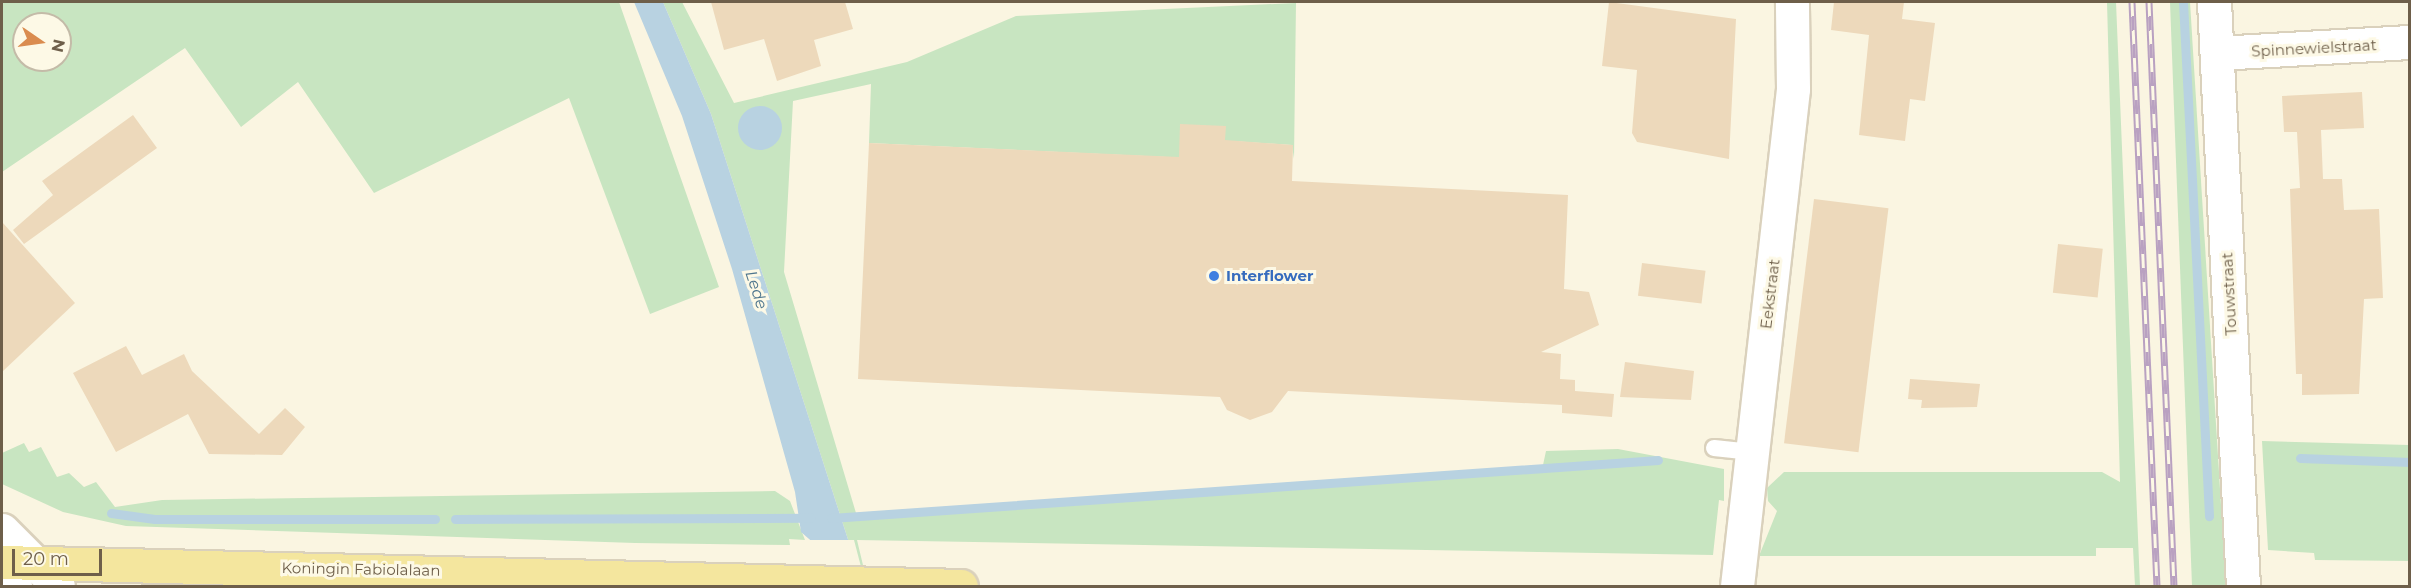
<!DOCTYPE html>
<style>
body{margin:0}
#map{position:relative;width:2411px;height:588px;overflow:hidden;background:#faf5e1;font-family:Montserrat,sans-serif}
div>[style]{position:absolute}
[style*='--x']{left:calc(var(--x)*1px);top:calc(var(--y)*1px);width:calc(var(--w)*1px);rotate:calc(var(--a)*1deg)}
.green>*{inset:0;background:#c8e5c1}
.water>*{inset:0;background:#b8d2e1}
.round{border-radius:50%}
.pier>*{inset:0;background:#faf5e1}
.stream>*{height:9px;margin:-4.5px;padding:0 4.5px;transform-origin:4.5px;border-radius:4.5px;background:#b8d2e1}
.building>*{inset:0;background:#edd9bb;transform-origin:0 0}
.roads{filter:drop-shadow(2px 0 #dad1bc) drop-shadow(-2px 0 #dad1bc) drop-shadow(0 2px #dad1bc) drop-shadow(0 -2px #dad1bc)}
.service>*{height:16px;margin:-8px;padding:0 8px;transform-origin:8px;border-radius:8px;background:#fff}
.minor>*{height:33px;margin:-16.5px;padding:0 16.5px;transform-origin:16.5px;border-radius:16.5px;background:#fff}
.tertiary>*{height:33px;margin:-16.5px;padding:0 16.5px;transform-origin:16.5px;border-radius:16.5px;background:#fff}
.secondary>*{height:33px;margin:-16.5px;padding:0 16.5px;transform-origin:16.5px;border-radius:16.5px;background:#fff}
.primary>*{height:33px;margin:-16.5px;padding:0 16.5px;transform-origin:16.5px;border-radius:16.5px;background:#f4e69e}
.rail>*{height:7px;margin-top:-3.5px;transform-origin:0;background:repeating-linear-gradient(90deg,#fdf9e6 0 14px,#b9a1c1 0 28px);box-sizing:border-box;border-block:2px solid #b9a1c1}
.dots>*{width:16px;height:16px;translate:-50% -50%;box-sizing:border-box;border:3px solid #fdf9e6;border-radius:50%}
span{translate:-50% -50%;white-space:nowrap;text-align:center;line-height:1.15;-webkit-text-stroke:6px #fdf9e6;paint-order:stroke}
.street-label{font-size:15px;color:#6e5f4a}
.shop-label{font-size:15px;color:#366cbe;font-weight:700}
.left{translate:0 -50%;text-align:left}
.water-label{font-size:16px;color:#4d758d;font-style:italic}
.frame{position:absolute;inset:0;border:3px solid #6e5f4a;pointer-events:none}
.north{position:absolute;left:12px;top:12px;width:60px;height:60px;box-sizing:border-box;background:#fdf9e6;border:2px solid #c4bba8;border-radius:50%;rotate:103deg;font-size:16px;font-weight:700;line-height:24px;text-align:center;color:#6e5f4a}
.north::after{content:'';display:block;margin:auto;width:21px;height:27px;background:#da8c4f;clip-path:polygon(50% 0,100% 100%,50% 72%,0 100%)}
.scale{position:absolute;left:12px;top:549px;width:90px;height:27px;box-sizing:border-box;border:3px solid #6e5f4a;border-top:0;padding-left:8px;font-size:18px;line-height:21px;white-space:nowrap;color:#6e5f4a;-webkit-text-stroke:4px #fdf9e6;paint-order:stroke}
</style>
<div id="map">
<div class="green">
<div style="clip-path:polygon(evenodd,2px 2px,619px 2px,719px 287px,650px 314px,569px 98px,374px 193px,298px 82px,241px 127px,185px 48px,2px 172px,2px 2px,24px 24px,60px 24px,60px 60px,24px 60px,24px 24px)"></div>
<div style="clip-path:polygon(663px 2px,682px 2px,734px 103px,907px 62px,1016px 16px,1296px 3px,1294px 159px,1292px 145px,1232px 141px,1231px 160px,869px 143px,871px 84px,793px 101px,784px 272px,856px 513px,1543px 465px,1546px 451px,1618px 449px,1724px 469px,1724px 501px,1719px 500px,1713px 555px,857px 540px,868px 586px,863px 586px,711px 114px)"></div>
<div style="clip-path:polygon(2107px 2px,2116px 2px,2140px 586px,2135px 586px,2133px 548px,2096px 548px,2096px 556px,1759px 556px,1777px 511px,1768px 501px,1767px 488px,1784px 472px,2102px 472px,2120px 482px)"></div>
<div style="clip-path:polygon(2170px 2px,2190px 2px,2226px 586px,2192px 586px)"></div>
<div style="clip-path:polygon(2262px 441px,2409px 445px,2409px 561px,2315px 560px,2314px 553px,2268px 550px)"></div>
<div style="clip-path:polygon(24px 443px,29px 452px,41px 447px,57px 477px,69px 473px,84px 487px,96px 482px,115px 507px,162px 500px,775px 491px,790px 501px,805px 540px,789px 539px,790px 545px,635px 543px,126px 526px,63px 512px,2px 484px,2px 453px)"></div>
</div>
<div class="water">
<div style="clip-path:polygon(634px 2px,663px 2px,711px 114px,863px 586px,801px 532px,795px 492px,732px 269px,682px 116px)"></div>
<div class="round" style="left:738px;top:106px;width:44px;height:44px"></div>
</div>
<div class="pier">
<div style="clip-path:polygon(802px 540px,854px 540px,866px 586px,814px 586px)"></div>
</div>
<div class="stream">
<div style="--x:2183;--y:2;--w:515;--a:87.1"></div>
<div style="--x:2300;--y:458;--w:110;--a:2.1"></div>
<div style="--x:111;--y:513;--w:44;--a:7.8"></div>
<div style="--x:155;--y:519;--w:280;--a:0"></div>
<div style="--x:831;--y:518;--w:829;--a:-4.01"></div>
<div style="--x:455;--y:519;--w:356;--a:-0.2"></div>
</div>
<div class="building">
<div style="clip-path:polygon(711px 2px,845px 2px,853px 29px,814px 40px,821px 66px,777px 81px,764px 39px,724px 50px)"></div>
<div style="clip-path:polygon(1609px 2px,1736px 19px,1729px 159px,1637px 142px,1632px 133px,1637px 70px,1602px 66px)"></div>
<div style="clip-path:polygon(1834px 2px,1904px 2px,1902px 19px,1935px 23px,1925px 101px,1910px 99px,1905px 141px,1859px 135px,1869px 35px,1831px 30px)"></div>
<div style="clip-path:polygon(2362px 92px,2364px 128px,2321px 130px,2323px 179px,2342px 179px,2344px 210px,2379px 209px,2383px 298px,2364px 299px,2359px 394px,2302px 395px,2302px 374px,2296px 374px,2290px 189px,2300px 188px,2297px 132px,2284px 132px,2282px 96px)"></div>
<div style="clip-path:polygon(133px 115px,157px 148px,24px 244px,13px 230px,53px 195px,42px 181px)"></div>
<div style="clip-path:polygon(1180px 124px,1226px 126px,1225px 140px,1293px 145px,1292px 181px,1568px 195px,1564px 289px,1589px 292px,1599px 325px,1541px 352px,1561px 354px,1560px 379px,1575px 380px,1575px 391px,1614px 394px,1612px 417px,1562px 413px,1562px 405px,1288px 391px,1272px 412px,1250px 420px,1227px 410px,1220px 397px,858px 379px,869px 143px,1179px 157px)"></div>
<div style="left:1814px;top:199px;width:75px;height:246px;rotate:7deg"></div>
<div style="clip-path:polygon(2px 222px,75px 303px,2px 372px)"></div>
<div style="left:2058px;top:244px;width:45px;height:49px;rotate:6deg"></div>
<div style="left:1642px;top:263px;width:64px;height:33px;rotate:7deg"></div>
<div style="clip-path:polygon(126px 346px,142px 375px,184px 354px,192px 371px,259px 434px,285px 408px,305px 427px,282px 455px,209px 454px,188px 414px,116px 452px,73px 373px)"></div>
<div style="clip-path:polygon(1625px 362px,1694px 371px,1691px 400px,1620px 397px)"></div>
<div style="clip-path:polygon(1910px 379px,1980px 384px,1977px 407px,1921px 408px,1922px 400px,1908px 399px)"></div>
</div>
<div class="roads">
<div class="service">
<div style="--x:1714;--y:448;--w:38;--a:6"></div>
</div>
<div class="minor">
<div style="--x:2214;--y:2;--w:585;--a:87.16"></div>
<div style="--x:2218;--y:53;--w:192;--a:-3.3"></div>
</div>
<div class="tertiary">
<div style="--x:1737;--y:586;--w:500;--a:-83.57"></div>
<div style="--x:1793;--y:89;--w:87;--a:-90.7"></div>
</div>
<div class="secondary">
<div style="--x:2;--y:530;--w:79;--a:45"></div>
<div style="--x:2;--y:574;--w:18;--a:43"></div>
</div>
<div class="primary">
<div style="--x:2;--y:562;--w:959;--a:1.43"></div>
</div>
</div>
<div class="rail">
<div style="--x:2132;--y:2;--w:585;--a:87.55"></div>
<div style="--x:2149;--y:2;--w:585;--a:87.55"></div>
</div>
<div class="dots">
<div style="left:1214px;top:276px;background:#3f7fe0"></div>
</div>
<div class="street-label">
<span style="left:2314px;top:48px;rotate:-3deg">Spinnewielstraat</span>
<span style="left:1770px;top:294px;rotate:-83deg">Eekstraat</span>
<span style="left:2229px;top:294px;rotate:-93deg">Touwstraat</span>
<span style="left:361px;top:569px;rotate:1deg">Koningin Fabiolalaan</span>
</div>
<div class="shop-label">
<span class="left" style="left:1226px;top:276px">Interflower</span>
</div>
<div class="water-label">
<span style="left:756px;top:290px;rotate:72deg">Lede</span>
</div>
<div class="frame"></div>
<div class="north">N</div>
<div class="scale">20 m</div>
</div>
